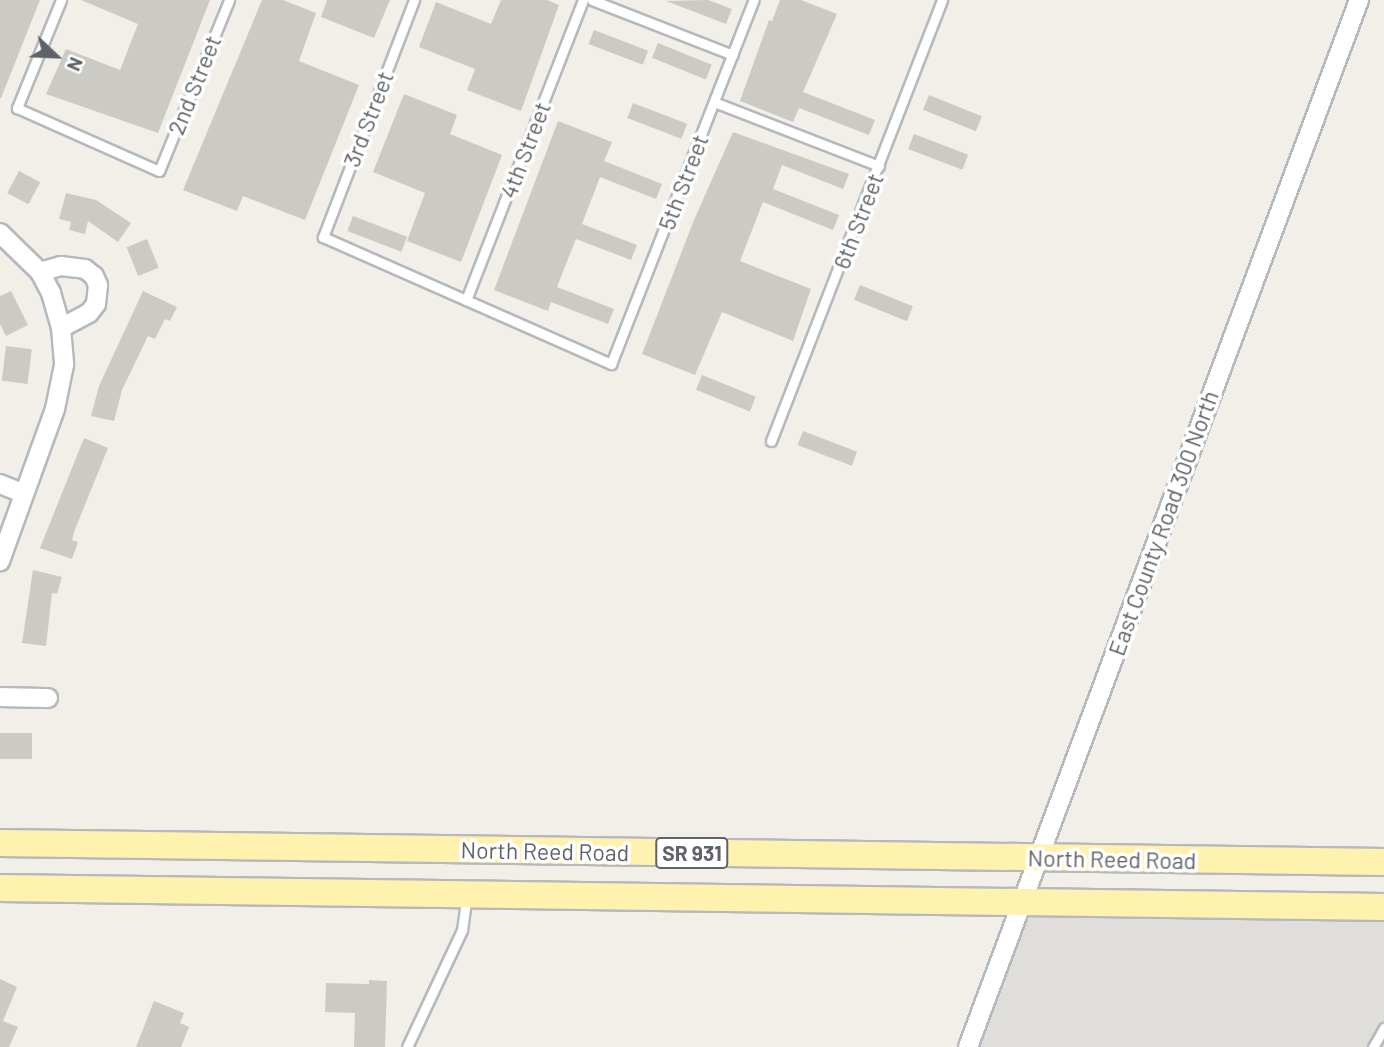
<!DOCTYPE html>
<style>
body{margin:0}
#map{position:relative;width:1384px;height:1047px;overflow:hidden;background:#f1efe8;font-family:Barlow,sans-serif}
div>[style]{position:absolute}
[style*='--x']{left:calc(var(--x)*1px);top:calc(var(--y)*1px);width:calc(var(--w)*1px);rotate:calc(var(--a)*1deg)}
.industrial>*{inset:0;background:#e0deda}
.building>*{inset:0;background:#cccac5;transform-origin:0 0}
.roads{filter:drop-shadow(2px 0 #b5b8bc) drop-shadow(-2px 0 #b5b8bc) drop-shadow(0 2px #b5b8bc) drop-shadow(0 -2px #b5b8bc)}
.service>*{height:9px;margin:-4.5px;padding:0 4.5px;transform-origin:4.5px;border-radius:4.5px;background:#fff}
.minor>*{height:18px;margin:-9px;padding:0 9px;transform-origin:9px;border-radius:9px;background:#fff}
.primary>*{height:26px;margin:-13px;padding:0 13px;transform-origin:13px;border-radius:13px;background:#fff2af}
span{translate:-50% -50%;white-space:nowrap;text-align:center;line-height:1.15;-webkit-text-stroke:7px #fff;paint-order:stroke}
.shield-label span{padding:2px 5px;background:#fff;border:2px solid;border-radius:5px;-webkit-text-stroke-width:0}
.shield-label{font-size:21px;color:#5f6368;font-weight:700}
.street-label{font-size:23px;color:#5f6368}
.north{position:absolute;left:21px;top:21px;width:70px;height:70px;-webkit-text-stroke:5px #fff;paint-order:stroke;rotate:113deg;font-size:19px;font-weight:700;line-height:28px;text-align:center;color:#5f6368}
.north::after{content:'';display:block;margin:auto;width:24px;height:32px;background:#5f6368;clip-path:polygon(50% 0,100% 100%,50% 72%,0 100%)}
</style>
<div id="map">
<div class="industrial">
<div style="clip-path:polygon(1024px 901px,1384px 907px,1384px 1047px,967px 1047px)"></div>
</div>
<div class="building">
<div style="clip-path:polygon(0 0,40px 0,1px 98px,0 98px)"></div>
<div style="clip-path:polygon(81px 0,210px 0,158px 133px,46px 94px,66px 49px,120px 70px,138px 24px)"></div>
<div style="clip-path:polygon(262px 0,283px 0,316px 13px,299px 61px,359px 85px,305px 220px,243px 196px,237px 211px,183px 190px)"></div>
<div style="clip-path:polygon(327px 0,390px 0,374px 38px,321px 17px)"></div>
<div style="clip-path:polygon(501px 0,547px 0,559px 5px,521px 111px,467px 90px,475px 69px,419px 47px,436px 2px,491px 24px)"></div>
<div style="clip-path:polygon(708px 0,732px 9px,726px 24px,666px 1px)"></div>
<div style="clip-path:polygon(780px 0,801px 0,837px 14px,803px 92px,875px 120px,869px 135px,799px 108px,793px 122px,740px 101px,769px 20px,772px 21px)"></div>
<div style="left:594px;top:30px;width:58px;height:15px;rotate:21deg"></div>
<div style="left:658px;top:43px;width:58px;height:16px;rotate:22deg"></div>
<div style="clip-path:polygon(404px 94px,457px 115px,450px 134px,502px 155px,461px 262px,407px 241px,425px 193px,373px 172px)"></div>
<div style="left:929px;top:95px;width:57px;height:16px;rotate:22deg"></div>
<div style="left:633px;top:103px;width:58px;height:16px;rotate:21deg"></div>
<div style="clip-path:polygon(558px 121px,612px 142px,604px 161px,662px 184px,656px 199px,600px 177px,582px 224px,637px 245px,631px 260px,576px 239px,566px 264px,557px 287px,614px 309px,608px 324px,551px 302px,548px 311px,494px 290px)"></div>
<div style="clip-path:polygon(733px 132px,849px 174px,843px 189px,782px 165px,773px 189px,839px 215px,833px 230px,763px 202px,740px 261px,811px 289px,793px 341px,722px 312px,695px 375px,642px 354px,694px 220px)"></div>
<div style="left:914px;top:134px;width:58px;height:16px;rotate:21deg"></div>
<div style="left:19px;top:171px;width:24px;height:25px;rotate:28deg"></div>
<div style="clip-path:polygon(66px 193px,96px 200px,131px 223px,118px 242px,88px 221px,85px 234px,69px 230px,71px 222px,59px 219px)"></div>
<div style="left:353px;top:216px;width:58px;height:16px;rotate:21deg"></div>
<div style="left:147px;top:239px;width:31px;height:22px;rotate:68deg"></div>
<div style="left:860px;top:285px;width:57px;height:16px;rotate:22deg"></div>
<div style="clip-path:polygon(11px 291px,28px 325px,6px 336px,0 324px,0 296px)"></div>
<div style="clip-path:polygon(143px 291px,177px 307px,170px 321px,165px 319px,155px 339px,148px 336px,122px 390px,114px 421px,91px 416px,99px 386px)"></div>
<div style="left:6px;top:346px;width:26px;height:35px;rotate:7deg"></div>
<div style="left:702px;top:375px;width:58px;height:16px;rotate:22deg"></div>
<div style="left:803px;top:431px;width:58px;height:15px;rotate:21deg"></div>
<div style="clip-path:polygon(84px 438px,108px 448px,74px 532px,72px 540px,78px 542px,72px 559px,40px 548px)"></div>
<div style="clip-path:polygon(33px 570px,62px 577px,57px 594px,52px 593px,46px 646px,22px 643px)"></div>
<div style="left:0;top:733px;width:32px;height:26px"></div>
<div style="clip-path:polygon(0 979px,17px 987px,3px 1021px,18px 1027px,9px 1047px,0 1047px)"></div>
<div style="clip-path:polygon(369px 980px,387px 981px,385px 1047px,354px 1047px,355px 1013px,325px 1012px,326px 983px,369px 984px)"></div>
<div style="clip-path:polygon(154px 1001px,184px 1013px,180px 1023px,189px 1027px,181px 1047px,136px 1047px)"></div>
</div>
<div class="roads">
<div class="service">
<div style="--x:61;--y:0;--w:117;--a:112.2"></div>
<div style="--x:17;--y:108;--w:155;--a:23.9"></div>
<div style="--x:159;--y:171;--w:185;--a:-67.7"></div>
<div style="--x:414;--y:0;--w:254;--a:111"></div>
<div style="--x:323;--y:237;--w:315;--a:23.8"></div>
<div style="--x:611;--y:364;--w:391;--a:-68.6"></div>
<div style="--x:592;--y:0;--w:151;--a:21.3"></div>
<div style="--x:714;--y:102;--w:177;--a:21.2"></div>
<div style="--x:466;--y:300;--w:322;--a:-68.7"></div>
<div style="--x:771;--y:441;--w:473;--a:-68.8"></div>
<div style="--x:407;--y:1047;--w:129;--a:-64.8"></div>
<div style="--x:462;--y:930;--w:34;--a:-82"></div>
<div style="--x:1373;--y:1047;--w:22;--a:-60"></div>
</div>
<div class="minor">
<div style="--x:0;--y:233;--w:56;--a:44.3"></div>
<div style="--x:40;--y:272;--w:24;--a:62"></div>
<div style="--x:51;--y:293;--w:36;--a:74"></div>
<div style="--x:61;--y:328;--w:37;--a:85"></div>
<div style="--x:64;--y:365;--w:45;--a:101.6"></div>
<div style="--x:55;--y:409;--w:162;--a:109.9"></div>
<div style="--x:40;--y:272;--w:22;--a:-16"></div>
<div style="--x:61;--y:266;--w:24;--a:7"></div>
<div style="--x:85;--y:269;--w:11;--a:38"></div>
<div style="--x:94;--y:276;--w:10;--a:66"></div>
<div style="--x:98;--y:285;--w:19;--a:96"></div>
<div style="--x:96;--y:304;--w:11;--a:128"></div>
<div style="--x:89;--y:313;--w:32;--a:152"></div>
<div style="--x:0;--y:484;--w:24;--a:22"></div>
<div style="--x:0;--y:697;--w:48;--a:1.2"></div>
<div style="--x:968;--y:1047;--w:1118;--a:-69.52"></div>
</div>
<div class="primary">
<div style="--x:0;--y:843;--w:1384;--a:0.79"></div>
<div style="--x:0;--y:888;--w:1384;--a:0.79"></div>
</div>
</div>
<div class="shield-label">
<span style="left:692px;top:853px">SR 931</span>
</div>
<div class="street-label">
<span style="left:194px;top:85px;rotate:-68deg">2nd Street</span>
<span style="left:368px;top:119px;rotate:-69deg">3rd Street</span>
<span style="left:525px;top:150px;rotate:-69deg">4th Street</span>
<span style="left:683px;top:182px;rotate:-69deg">5th Street</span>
<span style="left:858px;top:221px;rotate:-69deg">6th Street</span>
<span style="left:1163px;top:523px;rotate:-70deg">East County Road 300 North</span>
<span style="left:545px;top:851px;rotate:1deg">North Reed Road</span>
<span style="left:1112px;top:859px;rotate:1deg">North Reed Road</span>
</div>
<div class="north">N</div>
</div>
